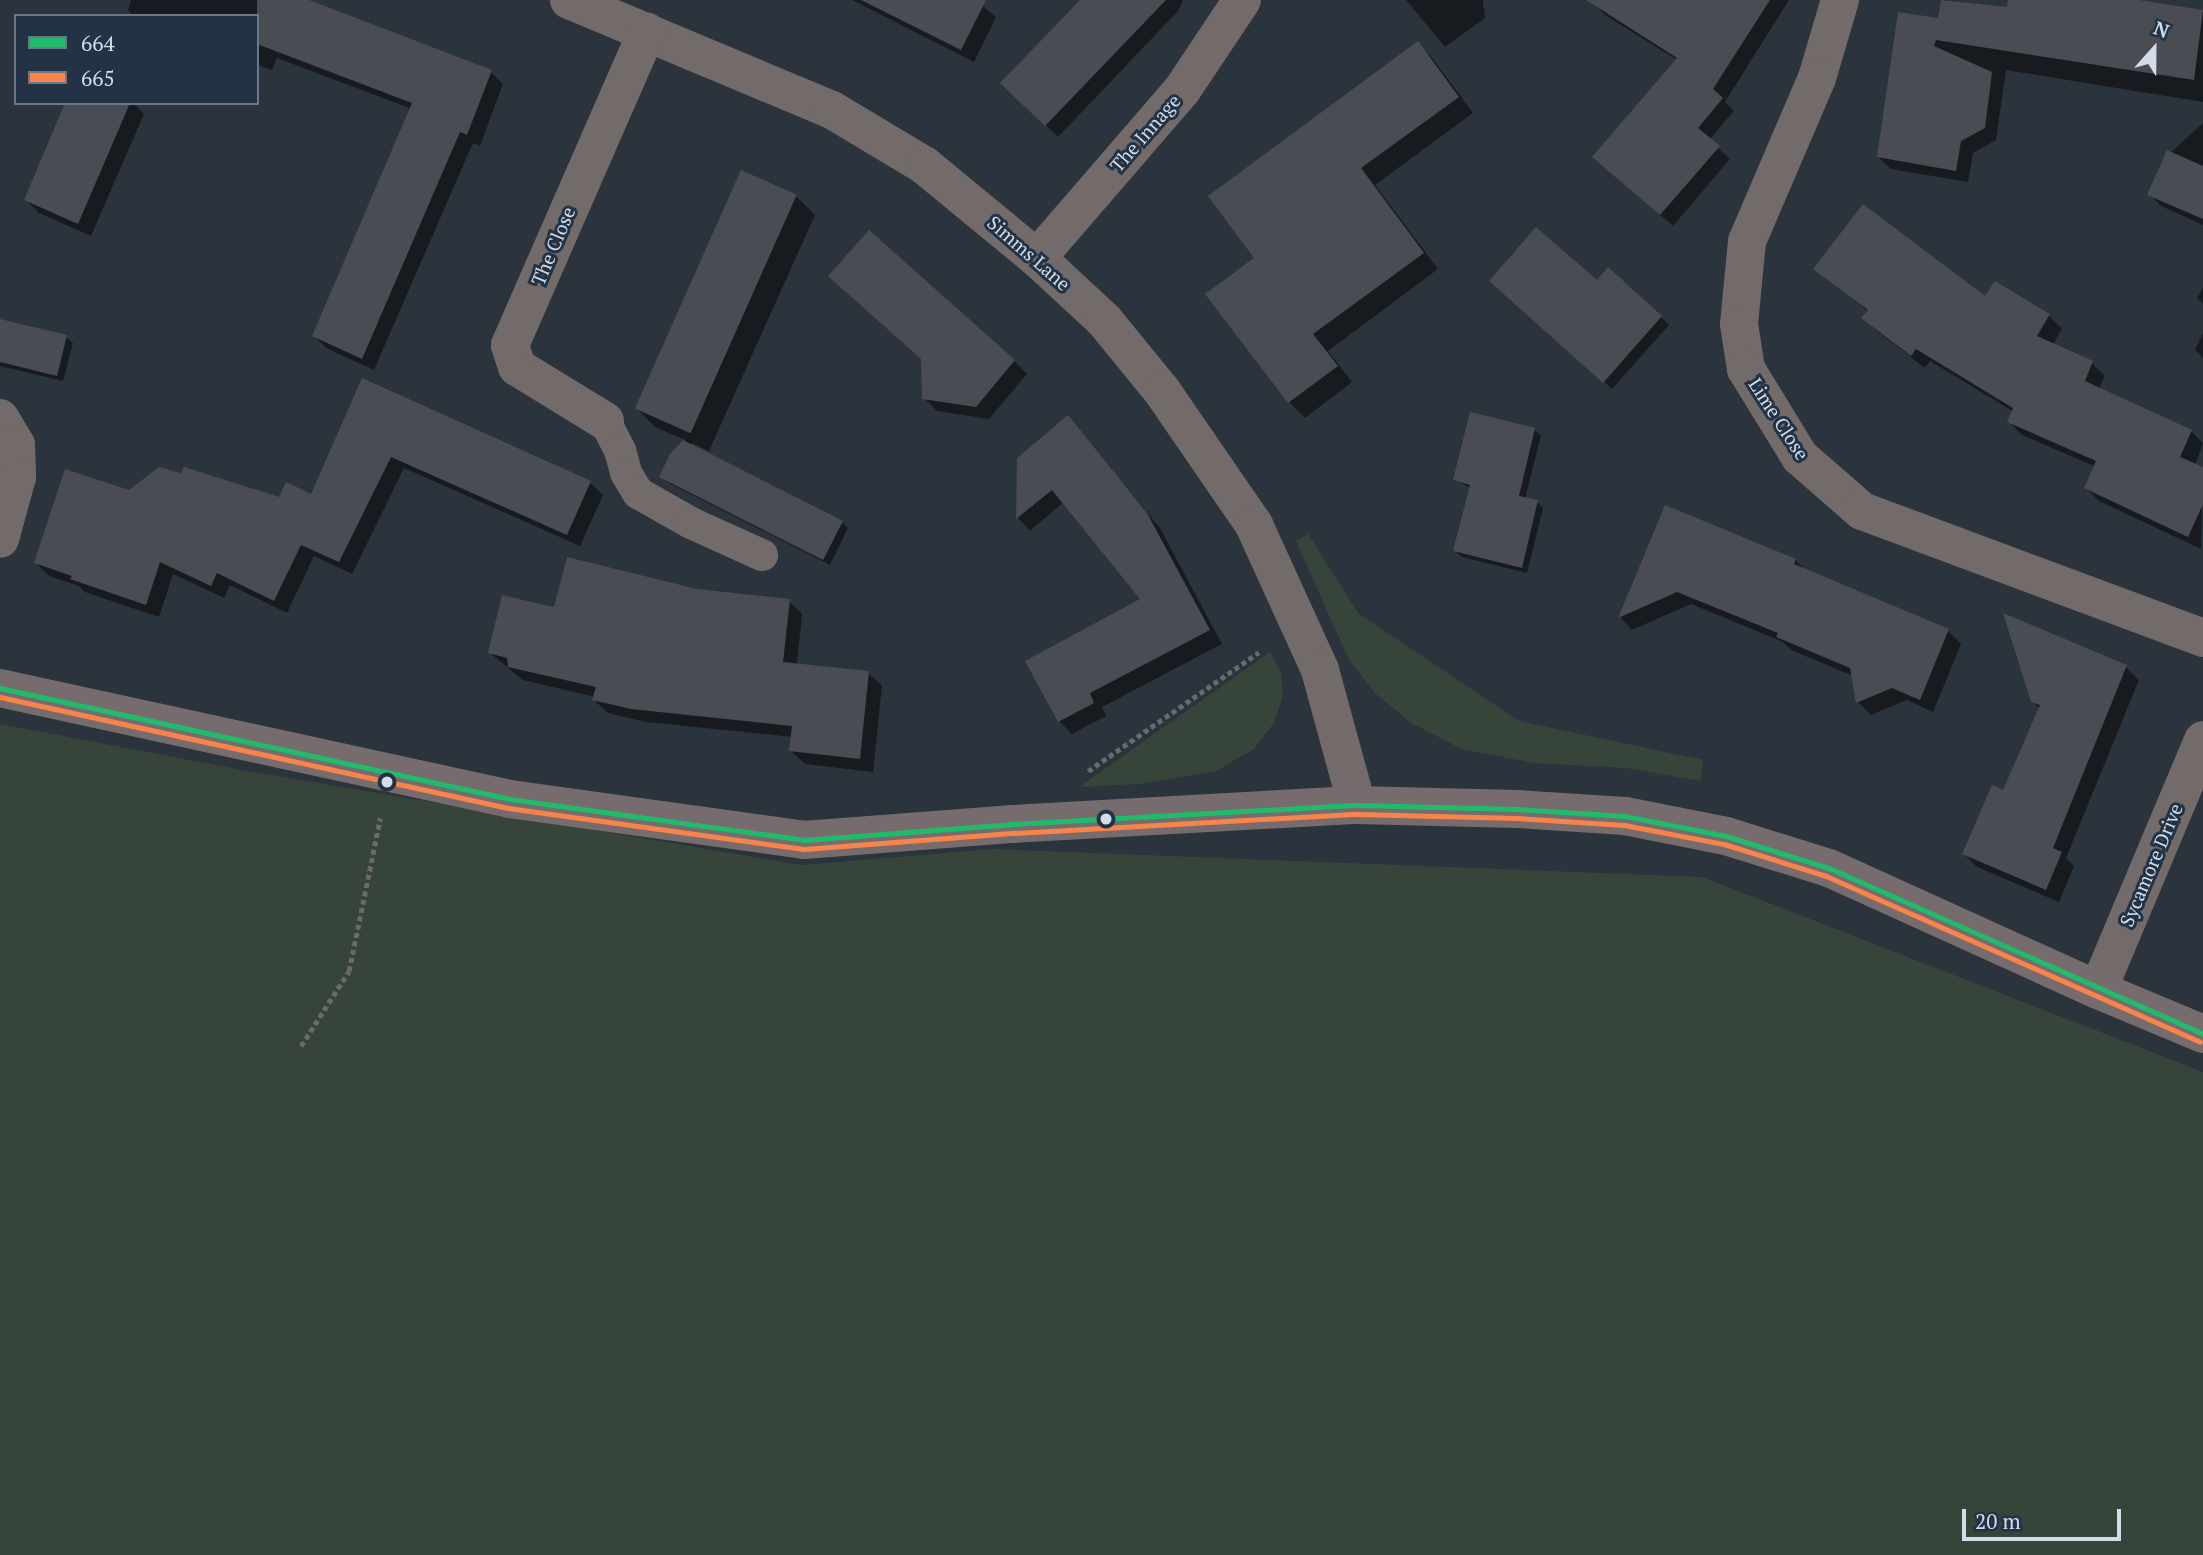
<!DOCTYPE html>
<style>
body{margin:0}
#map{position:relative;width:2203px;height:1555px;overflow:hidden;background:#2b343d;font-family:"PT Serif",serif}
div>[style]{position:absolute}
[style*='--x']{left:calc(var(--x)*1px);top:calc(var(--y)*1px);width:calc(var(--w)*1px);rotate:calc(var(--a)*1deg)}
.green>*{inset:0;background:#374439}
.shadow>*{inset:0;background:#0007}
.building>*{inset:0;background:#4a4c54;transform-origin:0 0}
.path>*{height:4.5px;margin-top:-2.25px;transform-origin:0;background:repeating-linear-gradient(90deg,#6a696c 0 5px,transparent 0 8.5px)}
.lane>*{height:32px;margin:-16px;padding:0 16px;transform-origin:16px;border-radius:16px;background:#736a6a}
.street>*{height:38px;margin:-19px;padding:0 19px;transform-origin:19px;border-radius:19px;background:#736a6a}
.secondary>*{height:38px;margin:-19px;padding:0 19px;transform-origin:19px;border-radius:19px;background:#766c6d}
.bus-1>*{height:5px;margin:-2.5px;padding:0 2.5px;transform-origin:2.5px;border-radius:2.5px;background:#20bc6c}
.bus-2>*{height:5px;margin:-2.5px;padding:0 2.5px;transform-origin:2.5px;border-radius:2.5px;background:#f8844c}
.dots>*{width:19px;height:19px;translate:-50% -50%;box-sizing:border-box;border:4px solid #233345;border-radius:50%}
span{translate:-50% -50%;white-space:nowrap;text-align:center;line-height:1.15;-webkit-text-stroke:6px #233345;paint-order:stroke}
.street-label{font-size:19px;color:#d3dde9}
.legend{position:absolute;left:14px;top:14px;width:245px;height:91px;box-sizing:border-box;background:#233345;border:2px solid #697787;margin:0;padding:9px 12px;list-style:none;font-size:21px;color:#d3dde9}
.legend li{display:flex;align-items:center;gap:14px;height:35px}
.legend b{width:35px;border:2px solid #697787}
.north{position:absolute;left:2119px;top:14px;width:70px;height:70px;-webkit-text-stroke:5px #233345;paint-order:stroke;rotate:21deg;font-size:19px;font-weight:700;line-height:28px;text-align:center;color:#d3dde9}
.north::after{content:'';display:block;margin:auto;width:24px;height:32px;background:#d3dde9;clip-path:polygon(50% 0,100% 100%,50% 72%,0 100%)}
.scale{position:absolute;left:1962px;top:1509px;width:159px;height:32px;box-sizing:border-box;border:4px solid #d3dde9;border-top:0;padding-left:9px;font-size:21px;line-height:24px;white-space:nowrap;color:#d3dde9;-webkit-text-stroke:5px #233345;paint-order:stroke}
</style>
<div id="map">
<div class="green">
<div style="clip-path:polygon(1308px 534px,1358px 613px,1519px 721px,1703px 760px,1701px 781px,1626px 768px,1533px 763px,1462px 749px,1411px 723px,1375px 693px,1349px 660px,1296px 541px)"></div>
<div style="clip-path:polygon(1270px 652px,1281px 673px,1283px 696px,1274px 723px,1254px 749px,1216px 771px,1141px 784px,1079px 787px)"></div>
<div style="clip-path:polygon(0 724px,242px 770px,801px 865px,993px 849px,1702px 877px,2203px 1072px,2203px 1555px,0 1555px)"></div>
</div>
<div class="shadow">
<div style="clip-path:polygon(131px 0,306px 0,491px 72px,503px 84px,480px 146px,473px 143px,374px 370px,326px 348px,314px 335px,412px 109px,277px 58px,272px 70px,257px 65px,257px 16px,133px 16px,128px 10px)"></div>
<div style="clip-path:polygon(852px 0,976px 0,996px 17px,974px 62px)"></div>
<div style="clip-path:polygon(1082px 0,1183px 0,1179px 10px,1058px 137px,1003px 83px)"></div>
<div style="clip-path:polygon(1406px 0,1483px 0,1485px 18px,1445px 47px)"></div>
<div style="clip-path:polygon(1595px 0,1789px 0,1725px 102px,1734px 111px,1709px 140px,1730px 159px,1673px 226px,1594px 157px,1677px 60px,1605px 15px,1593px 3px)"></div>
<div style="clip-path:polygon(1943px 0,2008px 9px,2010px 0,2133px 0,2203px 12px,2203px 102px,2006px 70px,1996px 140px,1973px 153px,1968px 182px,1891px 169px,1878px 157px,1940px 20px)"></div>
<div style="clip-path:polygon(1418px 44px,1433px 59px,1473px 113px,1375px 185px,1438px 269px,1328px 351px,1352px 382px,1305px 418px,1289px 402px,1208px 295px,1256px 259px)"></div>
<div style="clip-path:polygon(67px 103px,133px 103px,144px 114px,91px 236px,39px 213px,26px 200px)"></div>
<div style="clip-path:polygon(2203px 123px,2203px 225px,2161px 206px,2149px 194px,2167px 156px)"></div>
<div style="clip-path:polygon(796px 196px,815px 215px,709px 451px,692px 443px,691px 446px,842px 522px,848px 528px,830px 565px,667px 482px,661px 476px,671px 455px,685px 440px,655px 427px,636px 408px)"></div>
<div style="clip-path:polygon(1815px 269px,1986px 299px,1995px 283px,2049px 316px,2062px 329px,2053px 345px,2092px 363px,2105px 376px,2099px 389px,2191px 431px,2203px 443px,2195px 465px,2203px 469px,2201px 549px,2099px 501px,2086px 488px,2096px 467px,2022px 435px,2009px 422px,2014px 412px,1930px 361px,1925px 368px,1877px 331px,1864px 318px,1869px 312px)"></div>
<div style="clip-path:polygon(2203px 287px,2203px 304px,2197px 298px)"></div>
<div style="clip-path:polygon(1499px 289px,1661px 317px,1669px 325px,1612px 389px)"></div>
<div style="clip-path:polygon(0 321px,66px 337px,73px 343px,63px 381px,0 366px)"></div>
<div style="clip-path:polygon(2203px 333px,2203px 358px,2195px 350px)"></div>
<div style="clip-path:polygon(1014px 361px,1027px 374px,989px 419px,937px 411px,924px 398px)"></div>
<div style="clip-path:polygon(363px 380px,590px 483px,603px 495px,580px 546px,404px 468px,352px 574px,314px 556px,287px 613px,230px 585px,224px 598px,173px 574px,159px 617px,85px 592px,79px 586px,49px 576px,36px 563px,129px 492px,280px 499px,311px 496px)"></div>
<div style="clip-path:polygon(1068px 417px,1160px 528px,1222px 644px,1102px 707px,1106px 716px,1072px 734px,1059px 721px,1143px 600px,1064px 502px,1030px 531px,1018px 518px,1019px 458px)"></div>
<div style="clip-path:polygon(1534px 429px,1541px 436px,1525px 499px,1537px 502px,1543px 508px,1527px 573px,1462px 557px,1455px 551px,1471px 488px,1455px 480px)"></div>
<div style="clip-path:polygon(1665px 507px,1795px 560px,1806px 571px,1948px 631px,1961px 644px,1933px 712px,1907px 700px,1871px 715px,1858px 702px,1853px 676px,1791px 650px,1783px 642px,1691px 604px,1632px 630px,1620px 617px)"></div>
<div style="clip-path:polygon(697px 591px,789px 601px,802px 614px,797px 665px,868px 673px,882px 686px,873px 772px,805px 764px,791px 751px,793px 737px,646px 722px,608px 713px,594px 700px,595px 697px,523px 680px,490px 653px,556px 609px)"></div>
<div style="clip-path:polygon(2126px 667px,2139px 680px,2066px 858px,2074px 866px,2059px 902px,1977px 867px,1964px 854px,2004px 792px,2040px 709px,2032px 701px)"></div>
</div>
<div class="building">
<div style="clip-path:polygon(257px 0,309px 0,492px 70px,467px 135px,460px 132px,362px 359px,312px 336px,412px 103px,257px 44px)"></div>
<div style="clip-path:polygon(861px 0,986px 0,961px 50px)"></div>
<div style="clip-path:polygon(1080px 0,1166px 0,1045px 126px,1000px 83px)"></div>
<div style="clip-path:polygon(1586px 0,1770px 0,1713px 89px,1723px 98px,1698px 128px,1720px 146px,1660px 215px,1592px 157px,1677px 58px)"></div>
<div style="clip-path:polygon(1941px 0,2007px 7px,2008px 0,2139px 0,2203px 10px,2194px 80px,1936px 40px,1934px 46px,1992px 72px,1985px 128px,1961px 141px,1956px 171px,1877px 157px,1898px 12px,1938px 18px)"></div>
<div style="clip-path:polygon(1418px 41px,1459px 97px,1361px 168px,1424px 253px,1313px 334px,1338px 366px,1288px 403px,1205px 294px,1254px 258px,1208px 196px)"></div>
<div style="clip-path:polygon(65px 103px,130px 103px,78px 224px,24px 200px)"></div>
<div style="clip-path:polygon(2167px 150px,2203px 166px,2203px 219px,2147px 195px)"></div>
<div style="left:741px;top:170px;width:61px;height:261px;rotate:24deg"></div>
<div style="clip-path:polygon(1863px 204px,1985px 296px,1995px 281px,2050px 314px,2037px 336px,2093px 361px,2085px 381px,2192px 430px,2180px 457px,2203px 467px,2203px 504px,2188px 537px,2084px 488px,2096px 461px,2007px 422px,2013px 408px,1916px 349px,1911px 356px,1861px 318px,1868px 310px,1813px 269px)"></div>
<div style="clip-path:polygon(1536px 227px,1597px 280px,1608px 267px,1662px 316px,1603px 383px,1489px 281px)"></div>
<div style="clip-path:polygon(869px 230px,1015px 360px,976px 407px,922px 399px,921px 359px,828px 276px)"></div>
<div style="clip-path:polygon(0 319px,67px 335px,57px 376px,0 362px)"></div>
<div style="clip-path:polygon(362px 378px,591px 481px,567px 535px,391px 457px,339px 562px,301px 545px,274px 601px,217px 573px,211px 586px,160px 562px,146px 605px,70px 579px,72px 576px,34px 563px,65px 469px,129px 490px,159px 467px,181px 473px,184px 467px,279px 497px,286px 482px,311px 494px)"></div>
<div style="clip-path:polygon(1470px 412px,1535px 428px,1519px 496px,1538px 500px,1522px 568px,1453px 551px,1470px 485px,1453px 480px)"></div>
<div style="clip-path:polygon(1068px 415px,1147px 513px,1210px 630px,1090px 693px,1094px 703px,1058px 722px,1025px 661px,1140px 599px,1052px 490px,1016px 519px,1017px 458px)"></div>
<div style="clip-path:polygon(683px 440px,843px 521px,823px 560px,659px 477px,670px 454px)"></div>
<div style="clip-path:polygon(1665px 505px,1796px 559px,1794px 564px,1949px 629px,1920px 700px,1892px 688px,1856px 703px,1850px 668px,1776px 637px,1778px 633px,1677px 592px,1618px 618px)"></div>
<div style="clip-path:polygon(567px 557px,697px 589px,790px 599px,783px 662px,869px 671px,860px 759px,789px 751px,792px 726px,631px 709px,592px 700px,596px 687px,508px 667px,507px 658px,488px 653px,502px 595px,554px 607px)"></div>
<div style="clip-path:polygon(2003px 613px,2127px 665px,2053px 848px,2062px 852px,2046px 890px,1962px 854px,1992px 785px,2003px 790px,2040px 705px,2031px 702px)"></div>
</div>
<div class="path">
<div style="--x:1088;--y:771;--w:208;--a:-34.8"></div>
<div style="--x:301;--y:1046;--w:89;--a:-57.4"></div>
<div style="--x:349;--y:971;--w:156;--a:-78.5"></div>
</div>
<div class="lane">
<div style="--x:605;--y:421;--w:33;--a:63"></div>
<div style="--x:620;--y:450;--w:24;--a:75"></div>
<div style="--x:626;--y:473;--w:23;--a:59"></div>
<div style="--x:638;--y:493;--w:61;--a:29.5"></div>
<div style="--x:691;--y:523;--w:78;--a:24.3"></div>
</div>
<div class="street">
<div style="--x:569;--y:0;--w:285;--a:22.7"></div>
<div style="--x:832;--y:110;--w:107;--a:30.9"></div>
<div style="--x:924;--y:165;--w:146;--a:39.5"></div>
<div style="--x:1037;--y:258;--w:91;--a:42.8"></div>
<div style="--x:1104;--y:320;--w:92;--a:50.8"></div>
<div style="--x:1162;--y:391;--w:163;--a:55.5"></div>
<div style="--x:1254;--y:525;--w:159;--a:65.5"></div>
<div style="--x:1320;--y:670;--w:140;--a:74.7"></div>
<div style="--x:1840;--y:0;--w:81;--a:106.4"></div>
<div style="--x:1817;--y:78;--w:177;--a:113.2"></div>
<div style="--x:1747;--y:241;--w:83;--a:95.5"></div>
<div style="--x:1739;--y:324;--w:46;--a:81.2"></div>
<div style="--x:1746;--y:369;--w:103;--a:58.5"></div>
<div style="--x:1800;--y:457;--w:82;--a:41.1"></div>
<div style="--x:1862;--y:511;--w:364;--a:20.4"></div>
<div style="--x:1037;--y:258;--w:222;--a:-49.2"></div>
<div style="--x:1182;--y:90;--w:108;--a:-56.3"></div>
<div style="--x:0;--y:418;--w:31;--a:59"></div>
<div style="--x:16;--y:445;--w:32;--a:88"></div>
<div style="--x:17;--y:477;--w:64;--a:105.3"></div>
<div style="--x:605;--y:421;--w:103;--a:-148.5"></div>
<div style="--x:517;--y:367;--w:23;--a:-108"></div>
<div style="--x:510;--y:345;--w:342;--a:-66.4"></div>
<div style="--x:2098;--y:990;--w:271;--a:-67.2"></div>
</div>
<div class="secondary">
<div style="--x:0;--y:688;--w:522;--a:12.28"></div>
<div style="--x:510;--y:799;--w:297;--a:7.9"></div>
<div style="--x:804;--y:840;--w:210;--a:-4.4"></div>
<div style="--x:1013;--y:824;--w:345;--a:-3.2"></div>
<div style="--x:1357;--y:805;--w:160;--a:1.4"></div>
<div style="--x:1517;--y:809;--w:108;--a:3.7"></div>
<div style="--x:1625;--y:816;--w:103;--a:11.2"></div>
<div style="--x:1726;--y:836;--w:108;--a:17.3"></div>
<div style="--x:1829;--y:868;--w:295;--a:24.4"></div>
<div style="--x:2098;--y:990;--w:114;--a:22.7"></div>
</div>
<div class="bus-1">
<div style="--x:0;--y:688;--w:522;--a:12.28"></div>
<div style="--x:510;--y:799;--w:297;--a:7.9"></div>
<div style="--x:804;--y:840;--w:210;--a:-4.4"></div>
<div style="--x:1013;--y:824;--w:345;--a:-3.2"></div>
<div style="--x:1357;--y:805;--w:160;--a:1.4"></div>
<div style="--x:1517;--y:809;--w:108;--a:3.7"></div>
<div style="--x:1625;--y:816;--w:103;--a:11.2"></div>
<div style="--x:1726;--y:836;--w:108;--a:17.3"></div>
<div style="--x:1829;--y:868;--w:409;--a:23.9"></div>
</div>
<div class="bus-2">
<div style="--x:0;--y:697;--w:520;--a:12.33"></div>
<div style="--x:508;--y:808;--w:299;--a:7.9"></div>
<div style="--x:804;--y:849;--w:211;--a:-4.4"></div>
<div style="--x:1014;--y:833;--w:344;--a:-3.2"></div>
<div style="--x:1357;--y:814;--w:160;--a:1.4"></div>
<div style="--x:1517;--y:818;--w:107;--a:3.7"></div>
<div style="--x:1624;--y:825;--w:102;--a:10.8"></div>
<div style="--x:1724;--y:844;--w:107;--a:17.4"></div>
<div style="--x:1826;--y:876;--w:409;--a:23.9"></div>
</div>
<div class="dots">
<div style="left:387px;top:782px;background:#d3dde9"></div>
<div style="left:1106px;top:819px;background:#d3dde9"></div>
</div>
<div class="street-label">
<span style="left:1145px;top:133px;rotate:-49deg">The Innage</span>
<span style="left:553px;top:246px;rotate:-67deg">The Close</span>
<span style="left:1029px;top:253px;rotate:41deg">Simms Lane</span>
<span style="left:1779px;top:419px;rotate:57deg">Lime Close</span>
<span style="left:2151px;top:865px;rotate:-67deg">Sycamore Drive</span>
</div>
<ul class="legend">
<li><b style="height:9px;background:#20bc6c"></b>664</li>
<li><b style="height:9px;background:#f8844c"></b>665</li>
</ul>
<div class="north">N</div>
<div class="scale">20 m</div>
</div>
